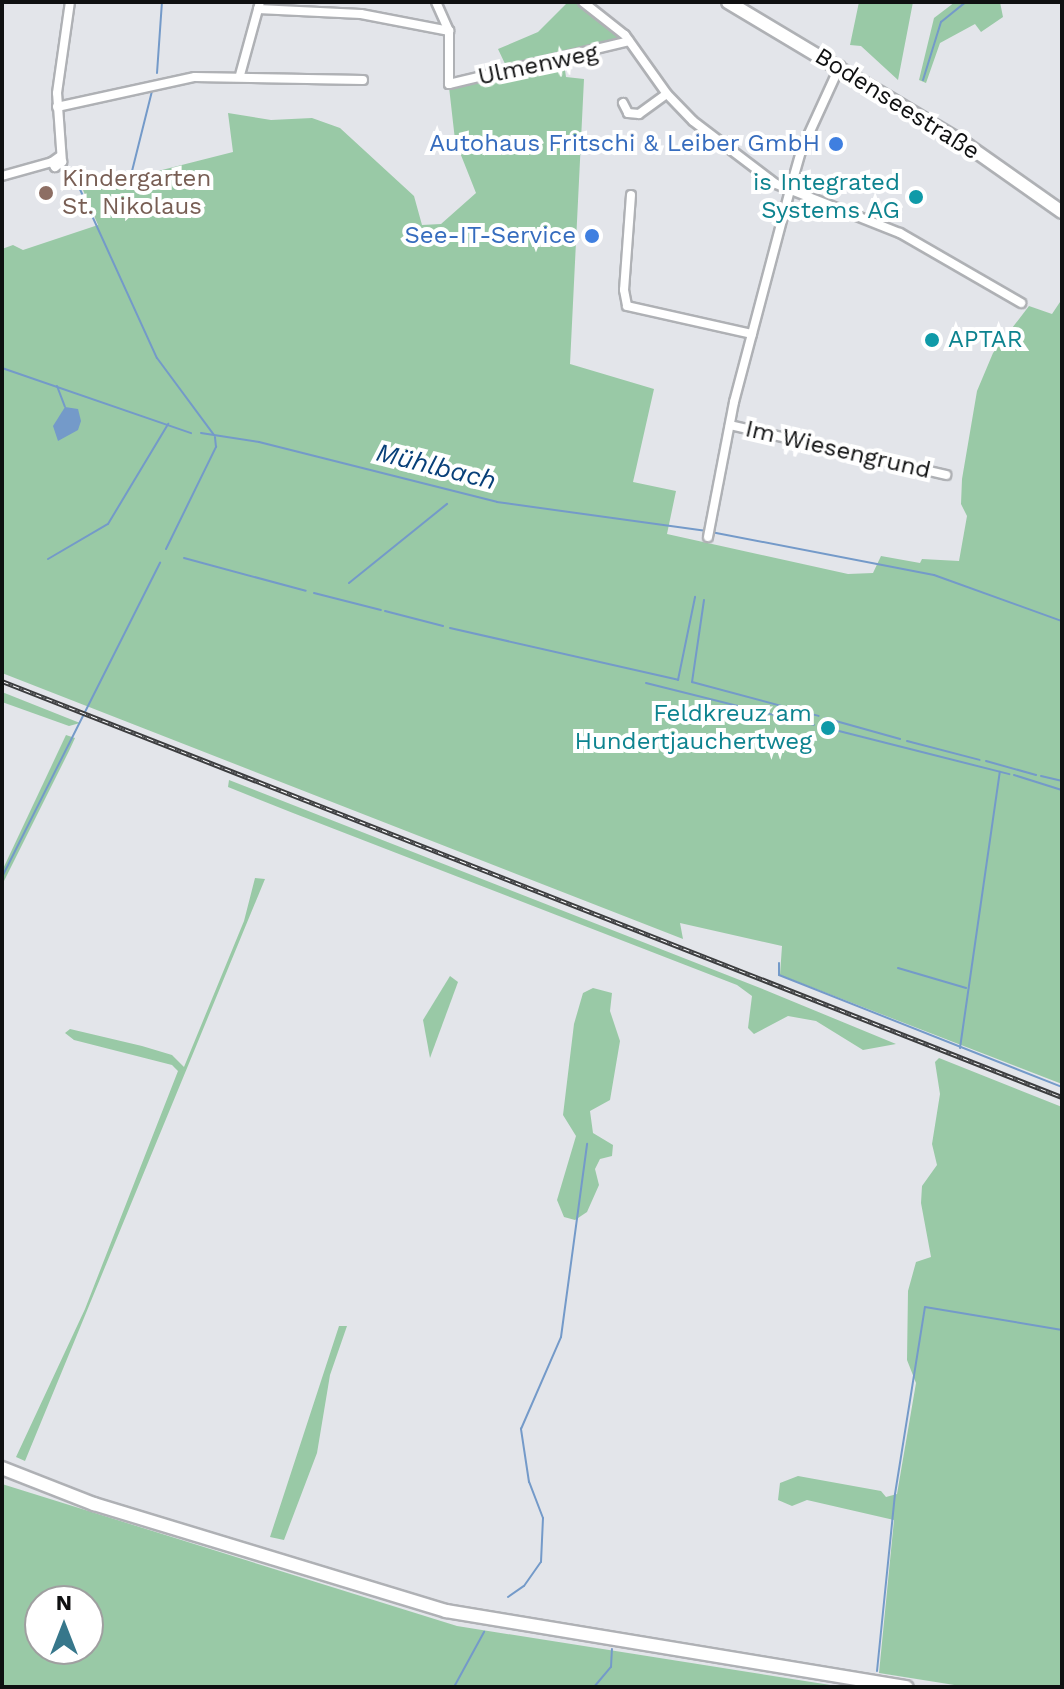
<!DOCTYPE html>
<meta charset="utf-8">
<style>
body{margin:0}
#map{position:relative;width:1064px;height:1689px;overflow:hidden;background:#e3e5ea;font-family:"Work Sans",sans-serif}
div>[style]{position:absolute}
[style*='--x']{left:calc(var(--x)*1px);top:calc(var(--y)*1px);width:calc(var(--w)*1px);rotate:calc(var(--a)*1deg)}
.green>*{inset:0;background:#99c9a6}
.water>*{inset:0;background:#749ac9}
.stream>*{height:2px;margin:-1px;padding:0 1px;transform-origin:1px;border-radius:1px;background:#749ac9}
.roads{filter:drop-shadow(2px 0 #afb1b5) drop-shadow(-2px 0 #afb1b5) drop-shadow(0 2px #afb1b5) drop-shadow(0 -2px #afb1b5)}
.street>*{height:8px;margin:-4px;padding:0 4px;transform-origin:4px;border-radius:4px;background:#fff}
.secondary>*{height:12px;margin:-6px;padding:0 6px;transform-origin:6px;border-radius:6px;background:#fff}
.rail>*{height:5px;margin-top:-2.5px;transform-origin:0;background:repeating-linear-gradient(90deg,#fff 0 6px,#3c3d3f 0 12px);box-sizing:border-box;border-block:2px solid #3c3d3f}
.dots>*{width:22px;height:22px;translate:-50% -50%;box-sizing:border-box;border:4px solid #fff;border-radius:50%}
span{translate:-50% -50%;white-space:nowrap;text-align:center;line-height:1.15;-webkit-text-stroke:8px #fff;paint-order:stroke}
.street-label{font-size:24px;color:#0f1011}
.shop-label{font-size:24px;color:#366cbe}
.right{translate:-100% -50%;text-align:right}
.education-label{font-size:24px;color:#785e54}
.left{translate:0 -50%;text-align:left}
.culture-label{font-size:24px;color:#0d838f}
.water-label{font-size:26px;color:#084079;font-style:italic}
.frame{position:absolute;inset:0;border:4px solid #0f1011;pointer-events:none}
.north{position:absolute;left:24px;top:1585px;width:80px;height:80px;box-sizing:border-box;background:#fff;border:2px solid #9f9fa0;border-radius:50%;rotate:0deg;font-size:22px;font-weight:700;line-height:32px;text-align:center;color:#0f1011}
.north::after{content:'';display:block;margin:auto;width:28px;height:36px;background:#37778b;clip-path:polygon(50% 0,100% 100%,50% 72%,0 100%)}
</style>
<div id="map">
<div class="green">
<div style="clip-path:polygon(568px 2px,583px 2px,629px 41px,507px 68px,498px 49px,538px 32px)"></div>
<div style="clip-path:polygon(859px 2px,913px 2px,898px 80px,861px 46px,850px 45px)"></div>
<div style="clip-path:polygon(955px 2px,1000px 2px,1003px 17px,981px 32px,975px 24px,940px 43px,926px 83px,919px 80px,934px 18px)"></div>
<div style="clip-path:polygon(564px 63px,566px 77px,584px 79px,570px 364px,654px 389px,633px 482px,676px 491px,667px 534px,848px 574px,873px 573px,881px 556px,920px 563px,922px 559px,959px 561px,967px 516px,961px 504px,962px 479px,977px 391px,993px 353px,1029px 306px,1052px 314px,1062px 299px,1062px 1084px,780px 975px,782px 946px,680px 923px,683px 939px,2px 673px,2px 249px,13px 245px,23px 250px,98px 225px,83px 190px,233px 152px,228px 113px,271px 120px,312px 118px,340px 128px,414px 196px,422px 225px,441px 224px,476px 193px,455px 140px,449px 87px)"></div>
<div style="clip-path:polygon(2px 692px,80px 723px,69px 726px,2px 702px)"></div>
<div style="clip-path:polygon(66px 735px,75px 738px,69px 751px,2px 885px,2px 871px)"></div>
<div style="clip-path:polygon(229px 780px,765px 990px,896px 1044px,863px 1050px,816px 1021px,788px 1016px,754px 1034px,748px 1028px,752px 996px,737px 985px,293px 813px,228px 787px)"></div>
<div style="clip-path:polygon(255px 878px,265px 879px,25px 1461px,16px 1457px,85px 1309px,178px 1071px,172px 1065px,74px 1040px,65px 1033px,70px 1029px,142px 1046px,172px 1055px,184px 1067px,244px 921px)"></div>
<div style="clip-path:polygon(450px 976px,458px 982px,430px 1058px,423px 1020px)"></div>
<div style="clip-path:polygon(593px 988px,612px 993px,610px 1011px,620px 1041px,610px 1100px,590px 1111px,593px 1133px,613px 1145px,612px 1156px,600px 1159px,595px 1169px,599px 1185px,587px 1212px,575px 1220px,564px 1217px,557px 1200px,576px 1136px,563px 1115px,574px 1024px,583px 993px)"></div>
<div style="clip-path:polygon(939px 1058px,1062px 1107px,1062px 1687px,967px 1687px,879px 1673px,894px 1520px,807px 1500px,792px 1506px,778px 1500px,780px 1483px,798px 1476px,881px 1491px,886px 1497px,897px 1494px,916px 1383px,907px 1360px,908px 1291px,916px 1262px,931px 1257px,921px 1203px,922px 1186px,937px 1165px,932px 1144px,940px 1094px,935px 1062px)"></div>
<div style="clip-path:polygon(339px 1326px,347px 1326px,330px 1375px,317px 1453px,284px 1540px,270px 1537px)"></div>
<div style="clip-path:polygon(evenodd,2px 1484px,457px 1626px,843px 1687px,2px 1687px,2px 1484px,40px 1601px,88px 1601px,88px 1649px,40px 1649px,40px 1601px)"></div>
</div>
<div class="water">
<div style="clip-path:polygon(65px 407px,78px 409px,81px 421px,78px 430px,58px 441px,53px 426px)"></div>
</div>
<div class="stream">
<div style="--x:157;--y:73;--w:71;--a:-86"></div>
<div style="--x:923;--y:80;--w:61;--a:-72.8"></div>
<div style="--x:941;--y:22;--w:32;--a:-39"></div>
<div style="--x:152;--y:91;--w:82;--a:104"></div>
<div style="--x:132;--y:171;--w:56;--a:165.5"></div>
<div style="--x:78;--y:185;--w:190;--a:65.5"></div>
<div style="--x:157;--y:358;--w:96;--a:53.5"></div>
<div style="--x:2;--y:368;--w:200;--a:19"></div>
<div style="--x:57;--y:386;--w:22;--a:69"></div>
<div style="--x:201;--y:433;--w:59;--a:8.8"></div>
<div style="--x:259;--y:442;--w:245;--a:14.1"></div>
<div style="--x:497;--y:502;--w:210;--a:7.9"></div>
<div style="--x:711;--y:532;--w:227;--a:10.9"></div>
<div style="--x:934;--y:575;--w:136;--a:19.8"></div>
<div style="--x:166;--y:549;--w:114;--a:-63.9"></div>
<div style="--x:216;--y:447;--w:10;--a:-96"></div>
<div style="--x:184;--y:558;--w:126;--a:15.1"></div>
<div style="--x:48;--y:559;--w:69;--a:-30.3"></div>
<div style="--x:108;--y:524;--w:117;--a:-59"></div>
<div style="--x:349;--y:583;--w:126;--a:-38.9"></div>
<div style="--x:314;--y:593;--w:69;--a:14.2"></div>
<div style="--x:704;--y:600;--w:83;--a:98.3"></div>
<div style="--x:692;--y:682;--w:131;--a:15"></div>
<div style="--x:385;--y:611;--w:60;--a:14.5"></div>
<div style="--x:450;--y:628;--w:234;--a:12.8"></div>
<div style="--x:678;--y:680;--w:85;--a:-78.4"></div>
<div style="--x:646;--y:683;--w:173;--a:14"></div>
<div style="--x:825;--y:718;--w:78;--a:15.6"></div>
<div style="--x:831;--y:729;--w:184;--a:14.2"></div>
<div style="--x:907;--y:741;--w:75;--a:14.6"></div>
<div style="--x:986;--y:761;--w:52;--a:15.6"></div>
<div style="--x:1014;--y:775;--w:50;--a:17.4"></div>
<div style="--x:1041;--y:776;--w:22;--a:13"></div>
<div style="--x:2;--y:877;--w:352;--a:-63.3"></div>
<div style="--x:779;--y:963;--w:12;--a:90"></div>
<div style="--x:779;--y:975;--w:304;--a:21.6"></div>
<div style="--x:898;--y:968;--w:71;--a:16.4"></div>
<div style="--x:960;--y:1048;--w:279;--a:-81.8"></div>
<div style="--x:508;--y:1597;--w:19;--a:-35"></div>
<div style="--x:524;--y:1586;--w:29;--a:-55"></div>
<div style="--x:541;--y:1562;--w:44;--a:-87.4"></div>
<div style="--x:543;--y:1518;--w:39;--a:-111"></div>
<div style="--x:529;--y:1482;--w:54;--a:-98.6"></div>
<div style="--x:521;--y:1429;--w:100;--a:-66.5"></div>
<div style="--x:561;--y:1337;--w:195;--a:-82.3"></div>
<div style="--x:877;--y:1671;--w:178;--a:-84.2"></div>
<div style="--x:895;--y:1494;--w:189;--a:-80.9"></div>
<div style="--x:925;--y:1307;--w:139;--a:9.5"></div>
<div style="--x:454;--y:1687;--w:63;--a:-61.4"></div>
<div style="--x:594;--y:1687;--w:26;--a:-50"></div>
<div style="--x:611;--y:1667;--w:18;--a:-87"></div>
</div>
<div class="roads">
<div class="street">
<div style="--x:436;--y:2;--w:32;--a:66"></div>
<div style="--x:449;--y:31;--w:53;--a:90"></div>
<div style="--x:449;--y:84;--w:185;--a:-13.4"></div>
<div style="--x:583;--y:2;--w:53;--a:38.2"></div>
<div style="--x:625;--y:35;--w:72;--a:54.6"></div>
<div style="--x:667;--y:94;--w:37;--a:46"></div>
<div style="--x:693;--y:121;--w:104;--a:37.2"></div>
<div style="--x:776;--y:184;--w:133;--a:21.6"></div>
<div style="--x:900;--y:233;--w:140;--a:30"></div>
<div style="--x:258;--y:9;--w:103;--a:2.8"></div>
<div style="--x:361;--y:14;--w:90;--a:10.9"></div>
<div style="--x:240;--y:75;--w:76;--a:-74.7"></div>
<div style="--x:623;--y:103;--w:11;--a:63"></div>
<div style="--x:628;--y:113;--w:11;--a:5"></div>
<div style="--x:639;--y:114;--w:34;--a:-36"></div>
<div style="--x:57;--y:107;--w:141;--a:-12.3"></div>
<div style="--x:195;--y:77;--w:168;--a:1"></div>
<div style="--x:59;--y:157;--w:9;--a:144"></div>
<div style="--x:52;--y:162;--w:6;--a:59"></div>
<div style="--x:55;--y:167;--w:9;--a:-36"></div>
<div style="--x:62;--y:162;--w:69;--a:-94.1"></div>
<div style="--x:57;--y:93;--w:92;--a:-81.9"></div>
<div style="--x:2;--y:176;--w:52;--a:-15.6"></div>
<div style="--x:631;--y:195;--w:95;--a:94.2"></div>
<div style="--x:624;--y:290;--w:16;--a:79"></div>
<div style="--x:627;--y:306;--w:128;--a:12.6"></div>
<div style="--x:730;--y:425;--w:222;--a:13"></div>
<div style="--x:708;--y:537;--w:137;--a:-79.1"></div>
<div style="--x:734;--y:402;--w:219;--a:-75.2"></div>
<div style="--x:790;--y:190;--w:41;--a:-74.2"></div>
<div style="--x:801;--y:151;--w:94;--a:-65.4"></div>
</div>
<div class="secondary">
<div style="--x:728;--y:2;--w:279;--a:30.9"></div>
<div style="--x:967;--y:145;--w:116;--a:35.2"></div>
<div style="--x:2;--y:1468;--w:99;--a:21.4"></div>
<div style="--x:94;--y:1504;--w:368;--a:16.9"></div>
<div style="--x:446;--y:1611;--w:467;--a:9.4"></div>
</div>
</div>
<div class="rail">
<div style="--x:2;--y:681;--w:1139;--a:21.43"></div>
</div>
<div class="dots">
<div style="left:836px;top:144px;background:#3f7fe0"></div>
<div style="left:46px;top:193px;background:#8d6e63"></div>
<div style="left:916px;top:197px;background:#0f9aa8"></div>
<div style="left:592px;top:236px;background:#3f7fe0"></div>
<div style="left:932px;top:340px;background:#0f9aa8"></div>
<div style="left:828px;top:728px;background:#0f9aa8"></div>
</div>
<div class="street-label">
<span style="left:538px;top:65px;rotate:-12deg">Ulmenweg</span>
<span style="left:897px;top:104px;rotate:32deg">Bodenseestraße</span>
<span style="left:838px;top:450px;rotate:13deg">Im Wiesengrund</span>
</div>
<div class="shop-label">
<span class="right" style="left:820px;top:144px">Autohaus Fritschi &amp; Leiber GmbH</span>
<span class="right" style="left:576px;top:236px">See-IT-Service</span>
</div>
<div class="education-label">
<span class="left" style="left:62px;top:193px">Kindergarten<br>St. Nikolaus</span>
</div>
<div class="culture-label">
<span class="right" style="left:900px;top:197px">is Integrated<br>Systems AG</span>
<span class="left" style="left:948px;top:340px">APTAR</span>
<span class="right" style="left:812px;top:728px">Feldkreuz am<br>Hundertjauchertweg</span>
</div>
<div class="water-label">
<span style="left:436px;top:467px;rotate:14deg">Mühlbach</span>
</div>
<div class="frame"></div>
<div class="north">N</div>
</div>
